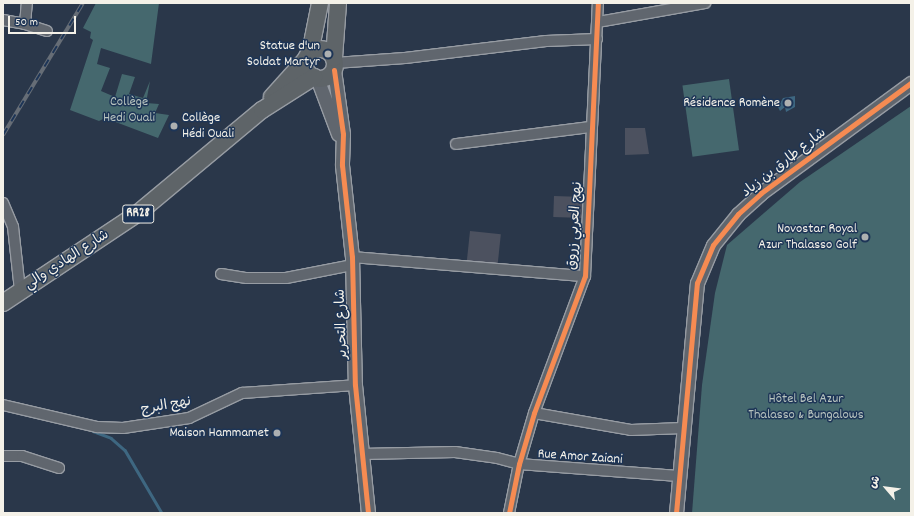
<!DOCTYPE html>
<meta charset="utf-8">
<style>
body{margin:0}
#map{position:relative;width:914px;height:516px;overflow:hidden;background:#2a374a;font-family:Dekko,"Playpen Sans Arabic",sans-serif}
div>[style]{position:absolute}
[style*='--x']{left:calc(var(--x)*1px);top:calc(var(--y)*1px);width:calc(var(--w)*1px);rotate:calc(var(--a)*1deg)}
.green>*{inset:0;background:#45686e;transform-origin:0 0}
.water>*{inset:0;background:#3e6781}
.stream>*{height:2.5px;margin:-1.25px;padding:0 1.25px;transform-origin:1.25px;border-radius:1.25px;background:#3e6781}
.building>*{inset:0;background:#4c515f;transform-origin:0 0}
.roads{filter:drop-shadow(1px 0 #979ca3) drop-shadow(-1px 0 #979ca3) drop-shadow(0 1px #979ca3) drop-shadow(0 -1px #979ca3)}
.minor>*{height:10px;margin:-5px;padding:0 5px;transform-origin:5px;border-radius:5px;background:#60666e}
.tertiary>*{height:13px;margin:-6.5px;padding:0 6.5px;transform-origin:6.5px;border-radius:6.5px;background:#60666e}
.primary>*{height:16px;margin:-8px;padding:0 8px;transform-origin:8px;border-radius:8px;background:#5e6468}
.primary>.ring{margin:-8px;padding:0;box-sizing:content-box;background:none;border:16px solid #5e6468;border-radius:50%}
.rail>*{height:4px;margin-top:-2px;transform-origin:0;background:repeating-linear-gradient(90deg,#1d3557 0 8px,#666d76 0 16px);box-sizing:border-box;border-block:1px solid #666d76}
.cycleway>*{height:5px;margin:-2.5px;padding:0 2.5px;transform-origin:2.5px;border-radius:2.5px;background:#f68b52}
.dots>*{width:11px;height:11px;translate:-50% -50%;box-sizing:border-box;border:2px solid #1d3557;border-radius:50%}
span{translate:-50% -50%;white-space:nowrap;text-align:center;line-height:1.15;-webkit-text-stroke:3px #1d3557;paint-order:stroke}
.shield-label span{padding:1px 3px;background:#1d3557;border:1px solid;border-radius:3px;-webkit-text-stroke-width:0}
.shield-label{font-size:13px;color:#f4f1e8;font-weight:700}
.poi-label{font-size:14px;color:#f4f1e8}
.right{translate:-100% -50%;text-align:right}
.left{translate:0 -50%;text-align:left}
.park-label{font-size:14px;color:#b8c4bf}
.street-label{font-size:14px;color:#f4f1e8}
.frame{position:absolute;inset:0;border:4px solid #f4f1e8;pointer-events:none}
.north{position:absolute;left:866px;top:468px;width:40px;height:40px;-webkit-text-stroke:3px #1d3557;paint-order:stroke;rotate:298deg;font-size:11px;font-weight:700;line-height:16px;text-align:center;color:#f4f1e8}
.north::after{content:'';display:block;margin:auto;width:14px;height:18px;background:#f4f1e8;clip-path:polygon(50% 0,100% 100%,50% 72%,0 100%)}
.scale{position:absolute;left:8px;top:16px;width:68px;height:18px;box-sizing:border-box;border:2px solid #f4f1e8;border-top:0;padding-left:5px;font-size:12px;line-height:14px;white-space:nowrap;color:#f4f1e8;-webkit-text-stroke:3px #1d3557;paint-order:stroke}
</style>
<div id="map">
<div class="green">
<div style="clip-path:polygon(96px 3px,159px 3px,151px 64px,101px 48px,97px 64px,110px 68px,101px 91px,115px 97px,122px 74px,135px 77px,129px 94px,143px 98px,150px 81px,146px 103px,159px 104px,155px 113px,169px 115px,158px 138px,105px 118px,99px 121px,70px 110px,93px 40px,90px 38px,91px 32px,83px 28px)"></div>
<div style="left:729px;top:79px;width:72px;height:47px;rotate:82deg"></div>
<div style="clip-path:polygon(911px 106px,911px 513px,692px 513px,702px 385px,715px 293px,727px 245px,800px 182px)"></div>
</div>
<div class="water">
<div style="clip-path:polygon(795px 96px,795px 107px,786px 112px,785px 107px,780px 111px,778px 107px,783px 98px)"></div>
</div>
<div class="stream">
<div style="--x:93;--y:431;--w:19;--a:21"></div>
<div style="--x:111;--y:438;--w:18;--a:41"></div>
<div style="--x:125;--y:450;--w:73;--a:59.6"></div>
</div>
<div class="building">
<div style="clip-path:polygon(625px 128px,645px 128px,649px 154px,625px 155px)"></div>
<div style="left:554px;top:196px;width:30px;height:21px;rotate:2deg"></div>
<div style="left:470px;top:231px;width:31px;height:31px;rotate:6deg"></div>
</div>
<div class="roads">
<div class="minor">
<div style="--x:3;--y:20;--w:22;--a:10"></div>
<div style="--x:25;--y:24;--w:23;--a:18"></div>
<div style="--x:598;--y:22;--w:109;--a:-10.1"></div>
<div style="--x:25;--y:24;--w:21;--a:-85"></div>
<div style="--x:335;--y:63;--w:70;--a:-4.1"></div>
<div style="--x:405;--y:58;--w:142;--a:-6.9"></div>
<div style="--x:546;--y:41;--w:51;--a:-2.2"></div>
<div style="--x:456;--y:144;--w:136;--a:-7.2"></div>
<div style="--x:3;--y:203;--w:26;--a:67"></div>
<div style="--x:13;--y:227;--w:63;--a:83.7"></div>
<div style="--x:352;--y:257;--w:234;--a:4.7"></div>
<div style="--x:221;--y:274;--w:26;--a:9"></div>
<div style="--x:247;--y:278;--w:39;--a:0"></div>
<div style="--x:286;--y:278;--w:67;--a:-11.1"></div>
<div style="--x:3;--y:405;--w:97;--a:13.2"></div>
<div style="--x:97;--y:427;--w:26;--a:2"></div>
<div style="--x:123;--y:428;--w:67;--a:-8.6"></div>
<div style="--x:189;--y:418;--w:59;--a:-25.3"></div>
<div style="--x:242;--y:393;--w:113;--a:-4"></div>
<div style="--x:534;--y:413;--w:98;--a:9.9"></div>
<div style="--x:631;--y:430;--w:52;--a:-2.2"></div>
<div style="--x:361;--y:454;--w:94;--a:-1.2"></div>
<div style="--x:455;--y:452;--w:42;--a:8.1"></div>
<div style="--x:497;--y:458;--w:23;--a:15"></div>
<div style="--x:519;--y:464;--w:160;--a:4.3"></div>
<div style="--x:3;--y:456;--w:19;--a:0"></div>
<div style="--x:22;--y:456;--w:39;--a:18"></div>
<div style="--x:509;--y:513;--w:50;--a:-78.5"></div>
<div style="--x:519;--y:464;--w:53;--a:-73.6"></div>
<div style="--x:534;--y:413;--w:146;--a:-69.6"></div>
<div style="--x:585;--y:276;--w:273;--a:-87.3"></div>
</div>
<div class="tertiary">
<div style="--x:334;--y:70;--w:65;--a:82"></div>
<div style="--x:343;--y:134;--w:31;--a:92"></div>
<div style="--x:342;--y:165;--w:93;--a:83.8"></div>
<div style="--x:352;--y:257;--w:128;--a:88.7"></div>
<div style="--x:355;--y:385;--w:129;--a:84.2"></div>
<div style="--x:317;--y:78;--w:60;--a:69.4"></div>
<div style="--x:676;--y:513;--w:231;--a:-84.8"></div>
<div style="--x:697;--y:283;--w:41;--a:-67.2"></div>
<div style="--x:713;--y:245;--w:40;--a:-51"></div>
<div style="--x:738;--y:214;--w:31;--a:-42"></div>
<div style="--x:761;--y:193;--w:186;--a:-36.3"></div>
</div>
<div class="primary">
<div class="ring" style="left:305px;top:49px;width:14px;height:14px"></div>
<div style="--x:310;--y:53;--w:51;--a:-78.7"></div>
<div style="--x:334;--y:58;--w:55;--a:-85.8"></div>
<div style="--x:272;--y:97;--w:52;--a:-48.1"></div>
<div style="--x:3;--y:303;--w:161;--a:-33.6"></div>
<div style="--x:137;--y:214;--w:163;--a:-39.8"></div>
<div style="--x:262;--y:110;--w:62;--a:-32.4"></div>
</div>
</div>
<div class="rail">
<div style="--x:3;--y:135;--w:154;--a:-58.8"></div>
</div>
<div class="cycleway">
<div style="--x:334;--y:70;--w:65;--a:82"></div>
<div style="--x:343;--y:134;--w:31;--a:92"></div>
<div style="--x:342;--y:165;--w:93;--a:83.8"></div>
<div style="--x:352;--y:257;--w:128;--a:88.7"></div>
<div style="--x:355;--y:385;--w:129;--a:84.2"></div>
<div style="--x:509;--y:513;--w:50;--a:-78.5"></div>
<div style="--x:519;--y:464;--w:53;--a:-73.6"></div>
<div style="--x:534;--y:413;--w:146;--a:-69.6"></div>
<div style="--x:585;--y:276;--w:273;--a:-87.3"></div>
<div style="--x:676;--y:513;--w:231;--a:-84.8"></div>
<div style="--x:697;--y:283;--w:41;--a:-67.2"></div>
<div style="--x:713;--y:245;--w:40;--a:-51"></div>
<div style="--x:738;--y:214;--w:31;--a:-42"></div>
<div style="--x:761;--y:193;--w:186;--a:-36.3"></div>
</div>
<div class="dots">
<div style="left:328px;top:54px;background:#adb0b1"></div>
<div style="left:788px;top:103px;background:#adb0b1"></div>
<div style="left:174px;top:126px;background:#adb0b1"></div>
<div style="left:865px;top:237px;background:#adb0b1"></div>
<div style="left:277px;top:433px;background:#adb0b1"></div>
</div>
<div class="shield-label">
<span style="left:138px;top:214px">RR28</span>
</div>
<div class="poi-label">
<span class="right" style="left:320px;top:54px">Statue d'un<br>Soldat Martyr</span>
<span class="right" style="left:780px;top:103px">Résidence Romène</span>
<span class="left" style="left:182px;top:126px">Collège<br>Hédi Ouali</span>
<span class="right" style="left:857px;top:237px">Novostar Royal<br>Azur Thalasso Golf</span>
<span class="right" style="left:269px;top:433px">Maison Hammamet</span>
</div>
<div class="park-label">
<span style="left:129px;top:110px">Collège<br>Hedi Ouali</span>
<span style="left:806px;top:407px">Hôtel Bel Azur<br>Thalasso &amp; Bungalows</span>
</div>
<div class="street-label">
<span style="left:784px;top:163px;rotate:-38deg">شارع طارق بن زياد</span>
<span style="left:575px;top:226px;rotate:-86deg">نهج العربي زروق</span>
<span style="left:67px;top:260px;rotate:-33deg">شارع الهادي والي</span>
<span style="left:342px;top:324px;rotate:-92deg">شارع التحرير</span>
<span style="left:166px;top:406px;rotate:-10deg">نهج البرج</span>
<span style="left:580px;top:457px;rotate:4deg">Rue Amor Zaiani</span>
</div>
<div class="frame"></div>
<div class="north">ش</div>
<div class="scale">50 m</div>
</div>
